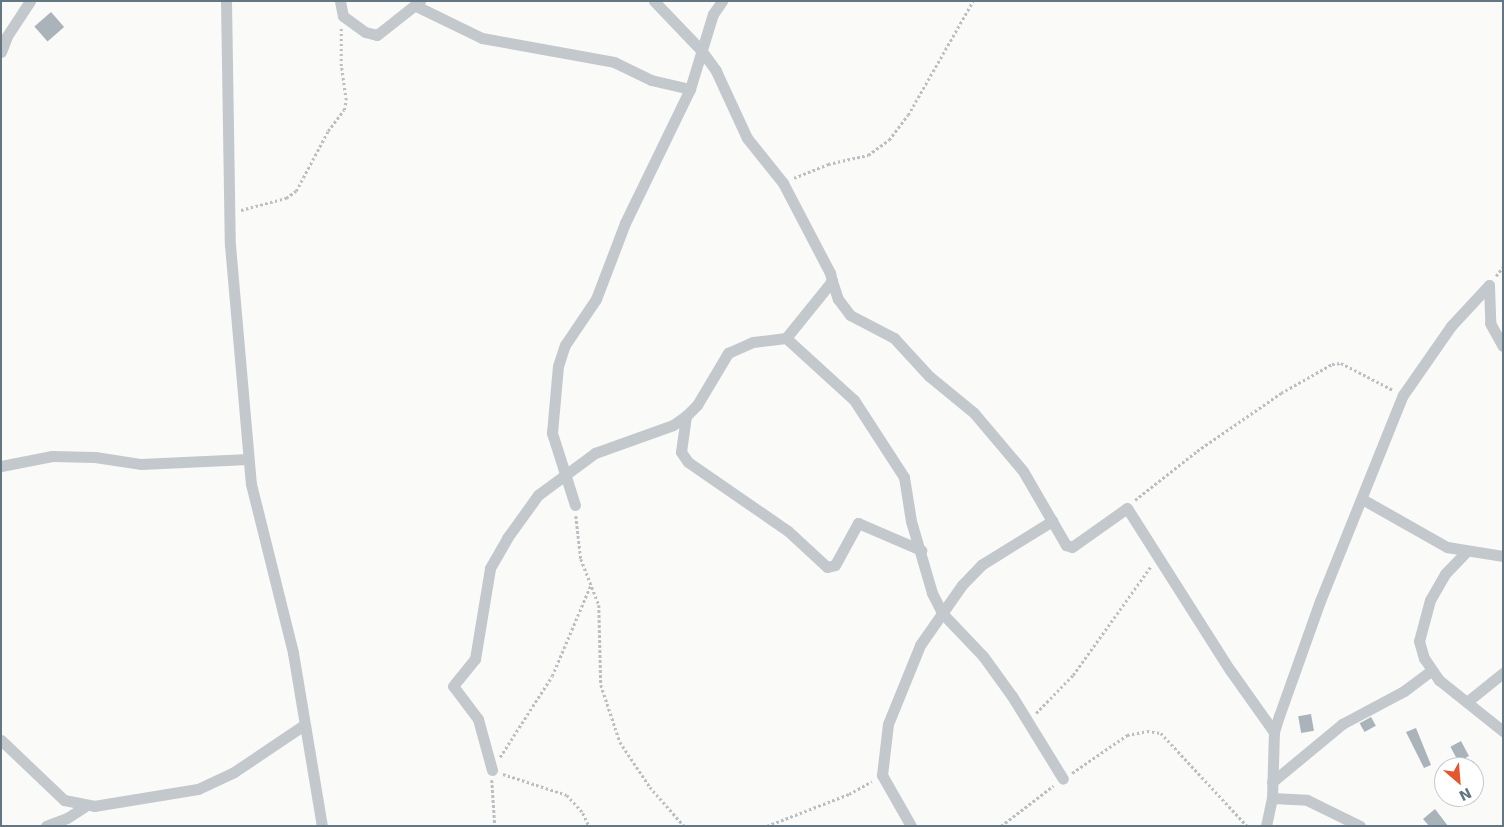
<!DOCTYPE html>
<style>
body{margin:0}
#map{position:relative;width:1504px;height:827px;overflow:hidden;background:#fafaf8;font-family:"DejaVu Sans",sans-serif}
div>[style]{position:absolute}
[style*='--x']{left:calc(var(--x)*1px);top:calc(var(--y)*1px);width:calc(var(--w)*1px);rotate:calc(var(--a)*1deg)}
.building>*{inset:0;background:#aab3b9;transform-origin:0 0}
.path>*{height:2.5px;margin-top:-1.25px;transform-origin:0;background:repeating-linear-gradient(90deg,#bbbfc2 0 2.5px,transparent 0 5px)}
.street>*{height:11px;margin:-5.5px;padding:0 5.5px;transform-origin:5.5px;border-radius:5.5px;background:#c3c8cc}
span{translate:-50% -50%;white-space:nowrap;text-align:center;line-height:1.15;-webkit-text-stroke:5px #fff;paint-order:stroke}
.frame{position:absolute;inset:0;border:2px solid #657683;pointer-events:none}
.north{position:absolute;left:1434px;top:757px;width:50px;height:50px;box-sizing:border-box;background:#fff;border:1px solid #c1c8cd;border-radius:50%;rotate:153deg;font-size:14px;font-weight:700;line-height:20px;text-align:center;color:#657683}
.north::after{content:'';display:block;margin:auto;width:18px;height:22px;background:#e4572e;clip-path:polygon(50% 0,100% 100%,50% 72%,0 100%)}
</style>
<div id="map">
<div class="building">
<div style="left:51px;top:12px;width:20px;height:22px;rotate:49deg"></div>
<div style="left:1311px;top:714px;width:17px;height:13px;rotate:80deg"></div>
<div style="left:1371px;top:717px;width:10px;height:13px;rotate:61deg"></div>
<div style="clip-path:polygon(1416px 728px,1431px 765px,1424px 768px,1406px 732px)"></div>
<div style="left:1461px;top:741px;width:17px;height:12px;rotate:62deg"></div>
<div style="clip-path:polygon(1435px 809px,1448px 826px,1429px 826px,1423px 819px)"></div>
</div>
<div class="path">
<div style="--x:794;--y:178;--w:37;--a:-22"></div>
<div style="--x:828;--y:164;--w:41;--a:-12.7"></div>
<div style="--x:868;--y:155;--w:26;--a:-36"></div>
<div style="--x:889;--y:140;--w:31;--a:-53"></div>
<div style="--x:908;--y:115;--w:131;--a:-60.3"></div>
<div style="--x:241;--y:210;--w:47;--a:-14.9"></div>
<div style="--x:286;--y:198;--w:12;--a:-35"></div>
<div style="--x:296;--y:191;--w:68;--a:-61.9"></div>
<div style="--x:328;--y:131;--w:26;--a:-53"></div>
<div style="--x:344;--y:110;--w:10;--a:-79"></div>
<div style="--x:346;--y:100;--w:34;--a:-98"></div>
<div style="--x:341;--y:66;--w:39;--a:-90"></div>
<div style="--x:1496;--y:276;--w:11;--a:-52"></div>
<div style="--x:1135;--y:500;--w:79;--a:-38.3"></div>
<div style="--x:1197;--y:451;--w:102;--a:-34.6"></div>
<div style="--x:1281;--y:393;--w:59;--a:-29.6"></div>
<div style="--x:1332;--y:364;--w:9;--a:-6"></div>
<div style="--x:1341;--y:363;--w:59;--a:27.4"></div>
<div style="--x:576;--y:516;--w:43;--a:83.4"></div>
<div style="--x:581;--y:559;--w:49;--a:68.6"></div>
<div style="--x:599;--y:605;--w:80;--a:88.6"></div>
<div style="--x:601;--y:685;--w:60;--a:71.6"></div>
<div style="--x:620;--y:742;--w:54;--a:56.3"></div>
<div style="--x:650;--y:787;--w:52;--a:48.9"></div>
<div style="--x:1036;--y:713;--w:53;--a:-45.8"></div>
<div style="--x:1073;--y:675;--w:134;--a:-54.4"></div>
<div style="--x:500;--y:757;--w:96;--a:-57.3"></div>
<div style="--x:552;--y:676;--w:100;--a:-67"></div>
<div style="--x:1072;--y:773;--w:67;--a:-34.6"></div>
<div style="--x:1127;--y:735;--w:20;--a:-11"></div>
<div style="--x:1147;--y:731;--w:14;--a:8"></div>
<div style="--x:1161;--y:733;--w:127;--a:47.2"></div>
<div style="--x:503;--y:774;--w:67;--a:18.2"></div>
<div style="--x:567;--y:795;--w:24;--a:48"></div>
<div style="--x:583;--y:813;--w:14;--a:65"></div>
<div style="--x:492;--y:780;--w:46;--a:86.3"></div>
<div style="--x:767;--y:826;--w:88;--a:-21.3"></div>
<div style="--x:849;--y:794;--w:26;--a:-29"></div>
<div style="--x:1001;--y:826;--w:66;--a:-37.6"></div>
</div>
<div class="street">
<div style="--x:226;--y:1;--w:244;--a:89.1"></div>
<div style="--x:230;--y:245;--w:240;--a:85"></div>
<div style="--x:251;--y:484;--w:174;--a:76"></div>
<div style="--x:293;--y:653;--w:175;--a:80.5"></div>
<div style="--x:340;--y:1;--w:15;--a:79"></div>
<div style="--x:343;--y:16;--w:27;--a:36"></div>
<div style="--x:365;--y:32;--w:12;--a:14"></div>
<div style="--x:377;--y:35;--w:55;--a:-38.3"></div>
<div style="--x:654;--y:1;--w:68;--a:46.2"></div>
<div style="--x:701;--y:50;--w:26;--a:54"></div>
<div style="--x:716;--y:71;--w:74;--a:65.2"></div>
<div style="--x:747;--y:138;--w:58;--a:51.3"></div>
<div style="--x:783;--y:183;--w:102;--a:62.4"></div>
<div style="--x:830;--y:273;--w:8;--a:76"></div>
<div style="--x:832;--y:281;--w:73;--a:128.9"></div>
<div style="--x:786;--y:338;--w:92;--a:42.4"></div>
<div style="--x:854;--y:400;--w:92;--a:57"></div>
<div style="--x:904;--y:477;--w:45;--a:81"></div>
<div style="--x:911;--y:521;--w:75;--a:73.7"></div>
<div style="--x:932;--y:593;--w:22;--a:63"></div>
<div style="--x:942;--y:613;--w:59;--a:46.4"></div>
<div style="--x:983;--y:656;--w:49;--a:54.1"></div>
<div style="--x:1012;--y:696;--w:97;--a:58.4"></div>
<div style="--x:416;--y:6;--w:73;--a:25.9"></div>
<div style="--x:482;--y:38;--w:134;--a:10.3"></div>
<div style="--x:614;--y:62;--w:41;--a:25.9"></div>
<div style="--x:651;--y:80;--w:40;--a:13"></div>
<div style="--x:1;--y:52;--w:17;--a:-69"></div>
<div style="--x:7;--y:36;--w:42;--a:-56.7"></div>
<div style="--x:832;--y:281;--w:19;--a:72"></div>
<div style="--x:838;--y:299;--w:20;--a:53"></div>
<div style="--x:850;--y:315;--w:50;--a:27.6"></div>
<div style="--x:894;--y:338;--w:52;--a:47.4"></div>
<div style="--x:929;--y:376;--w:58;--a:39.4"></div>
<div style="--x:974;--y:413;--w:76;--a:49.8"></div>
<div style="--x:1023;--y:471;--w:58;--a:59.9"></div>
<div style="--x:1489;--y:285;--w:38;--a:88"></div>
<div style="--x:1490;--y:323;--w:26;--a:61"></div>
<div style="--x:686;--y:416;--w:36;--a:98"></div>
<div style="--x:681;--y:452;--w:12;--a:55"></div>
<div style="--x:688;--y:462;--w:121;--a:34.6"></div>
<div style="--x:788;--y:531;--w:53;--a:42.7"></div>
<div style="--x:827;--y:567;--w:8;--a:-14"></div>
<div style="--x:835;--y:565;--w:48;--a:-61.3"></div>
<div style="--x:858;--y:523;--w:69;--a:23.2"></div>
<div style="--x:1;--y:466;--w:52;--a:-11.1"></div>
<div style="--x:52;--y:456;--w:43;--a:1.3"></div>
<div style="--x:95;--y:457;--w:47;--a:8.7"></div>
<div style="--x:141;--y:464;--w:107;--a:-2.7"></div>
<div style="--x:1362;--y:499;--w:98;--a:29.5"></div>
<div style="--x:1447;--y:547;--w:57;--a:9.1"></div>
<div style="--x:575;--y:505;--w:76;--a:-107.7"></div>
<div style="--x:552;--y:433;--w:67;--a:-84.9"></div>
<div style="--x:558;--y:366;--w:22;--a:-72"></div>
<div style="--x:565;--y:345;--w:55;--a:-56"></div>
<div style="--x:596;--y:299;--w:81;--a:-69.1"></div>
<div style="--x:625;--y:223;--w:149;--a:-64.1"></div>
<div style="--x:690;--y:89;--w:78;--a:-73"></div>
<div style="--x:713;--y:14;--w:16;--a:-55"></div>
<div style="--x:1466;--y:552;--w:30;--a:134"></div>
<div style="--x:1445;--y:574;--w:30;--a:120"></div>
<div style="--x:1430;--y:600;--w:42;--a:105"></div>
<div style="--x:1419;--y:641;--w:18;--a:74"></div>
<div style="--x:1424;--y:658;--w:27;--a:56"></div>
<div style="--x:1439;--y:680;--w:82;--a:38.6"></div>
<div style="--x:1468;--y:701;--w:45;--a:-38.7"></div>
<div style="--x:1;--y:740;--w:87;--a:43.6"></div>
<div style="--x:64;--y:800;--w:31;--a:11"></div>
<div style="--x:94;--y:806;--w:105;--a:-9.3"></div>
<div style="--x:198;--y:789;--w:40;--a:-25"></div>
<div style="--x:234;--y:772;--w:84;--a:-33.9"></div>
<div style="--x:492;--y:770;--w:53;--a:-105.4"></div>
<div style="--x:478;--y:719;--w:41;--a:-127.1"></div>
<div style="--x:453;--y:686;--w:35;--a:-51"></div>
<div style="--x:475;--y:659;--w:92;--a:-80.6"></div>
<div style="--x:490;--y:568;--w:34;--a:-60"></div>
<div style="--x:507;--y:538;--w:53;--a:-54.2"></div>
<div style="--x:538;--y:495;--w:71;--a:-36.4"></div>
<div style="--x:595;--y:453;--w:83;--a:-19.7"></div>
<div style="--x:673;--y:425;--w:16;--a:-35"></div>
<div style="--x:686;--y:416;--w:16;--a:-45"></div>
<div style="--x:697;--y:405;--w:61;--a:-59.2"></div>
<div style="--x:728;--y:353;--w:27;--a:-24"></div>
<div style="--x:753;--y:342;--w:33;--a:-7"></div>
<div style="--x:1272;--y:782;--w:91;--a:-39.6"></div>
<div style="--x:1342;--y:724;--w:70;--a:-28"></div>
<div style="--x:1404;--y:691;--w:34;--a:-37"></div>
<div style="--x:1272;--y:798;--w:35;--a:3"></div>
<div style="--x:1307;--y:800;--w:59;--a:26.1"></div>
<div style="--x:46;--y:826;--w:22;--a:-21"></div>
<div style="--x:67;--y:818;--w:20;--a:-33"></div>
<div style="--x:911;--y:826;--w:59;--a:-119.6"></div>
<div style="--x:882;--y:775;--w:51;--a:-83.3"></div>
<div style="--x:888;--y:724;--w:85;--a:-67.9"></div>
<div style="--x:920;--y:645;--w:73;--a:-55"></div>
<div style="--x:962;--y:585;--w:28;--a:-46"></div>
<div style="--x:981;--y:565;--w:84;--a:-31.8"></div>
<div style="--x:1052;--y:521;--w:28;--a:60"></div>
<div style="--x:1066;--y:545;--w:6;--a:18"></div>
<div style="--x:1072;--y:547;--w:67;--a:-35.3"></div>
<div style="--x:1127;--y:508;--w:192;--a:57.6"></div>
<div style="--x:1230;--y:670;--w:76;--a:54.6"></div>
<div style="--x:1266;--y:826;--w:29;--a:-78"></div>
<div style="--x:1272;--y:798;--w:66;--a:-88.3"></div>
<div style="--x:1274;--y:732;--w:17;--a:-73"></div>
<div style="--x:1279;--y:716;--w:122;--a:-70.4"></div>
<div style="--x:1320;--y:601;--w:222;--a:-68.1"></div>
<div style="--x:1403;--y:395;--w:84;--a:-55.2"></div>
<div style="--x:1451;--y:326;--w:56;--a:-47.2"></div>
</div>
<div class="frame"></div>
<div class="north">N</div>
</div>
